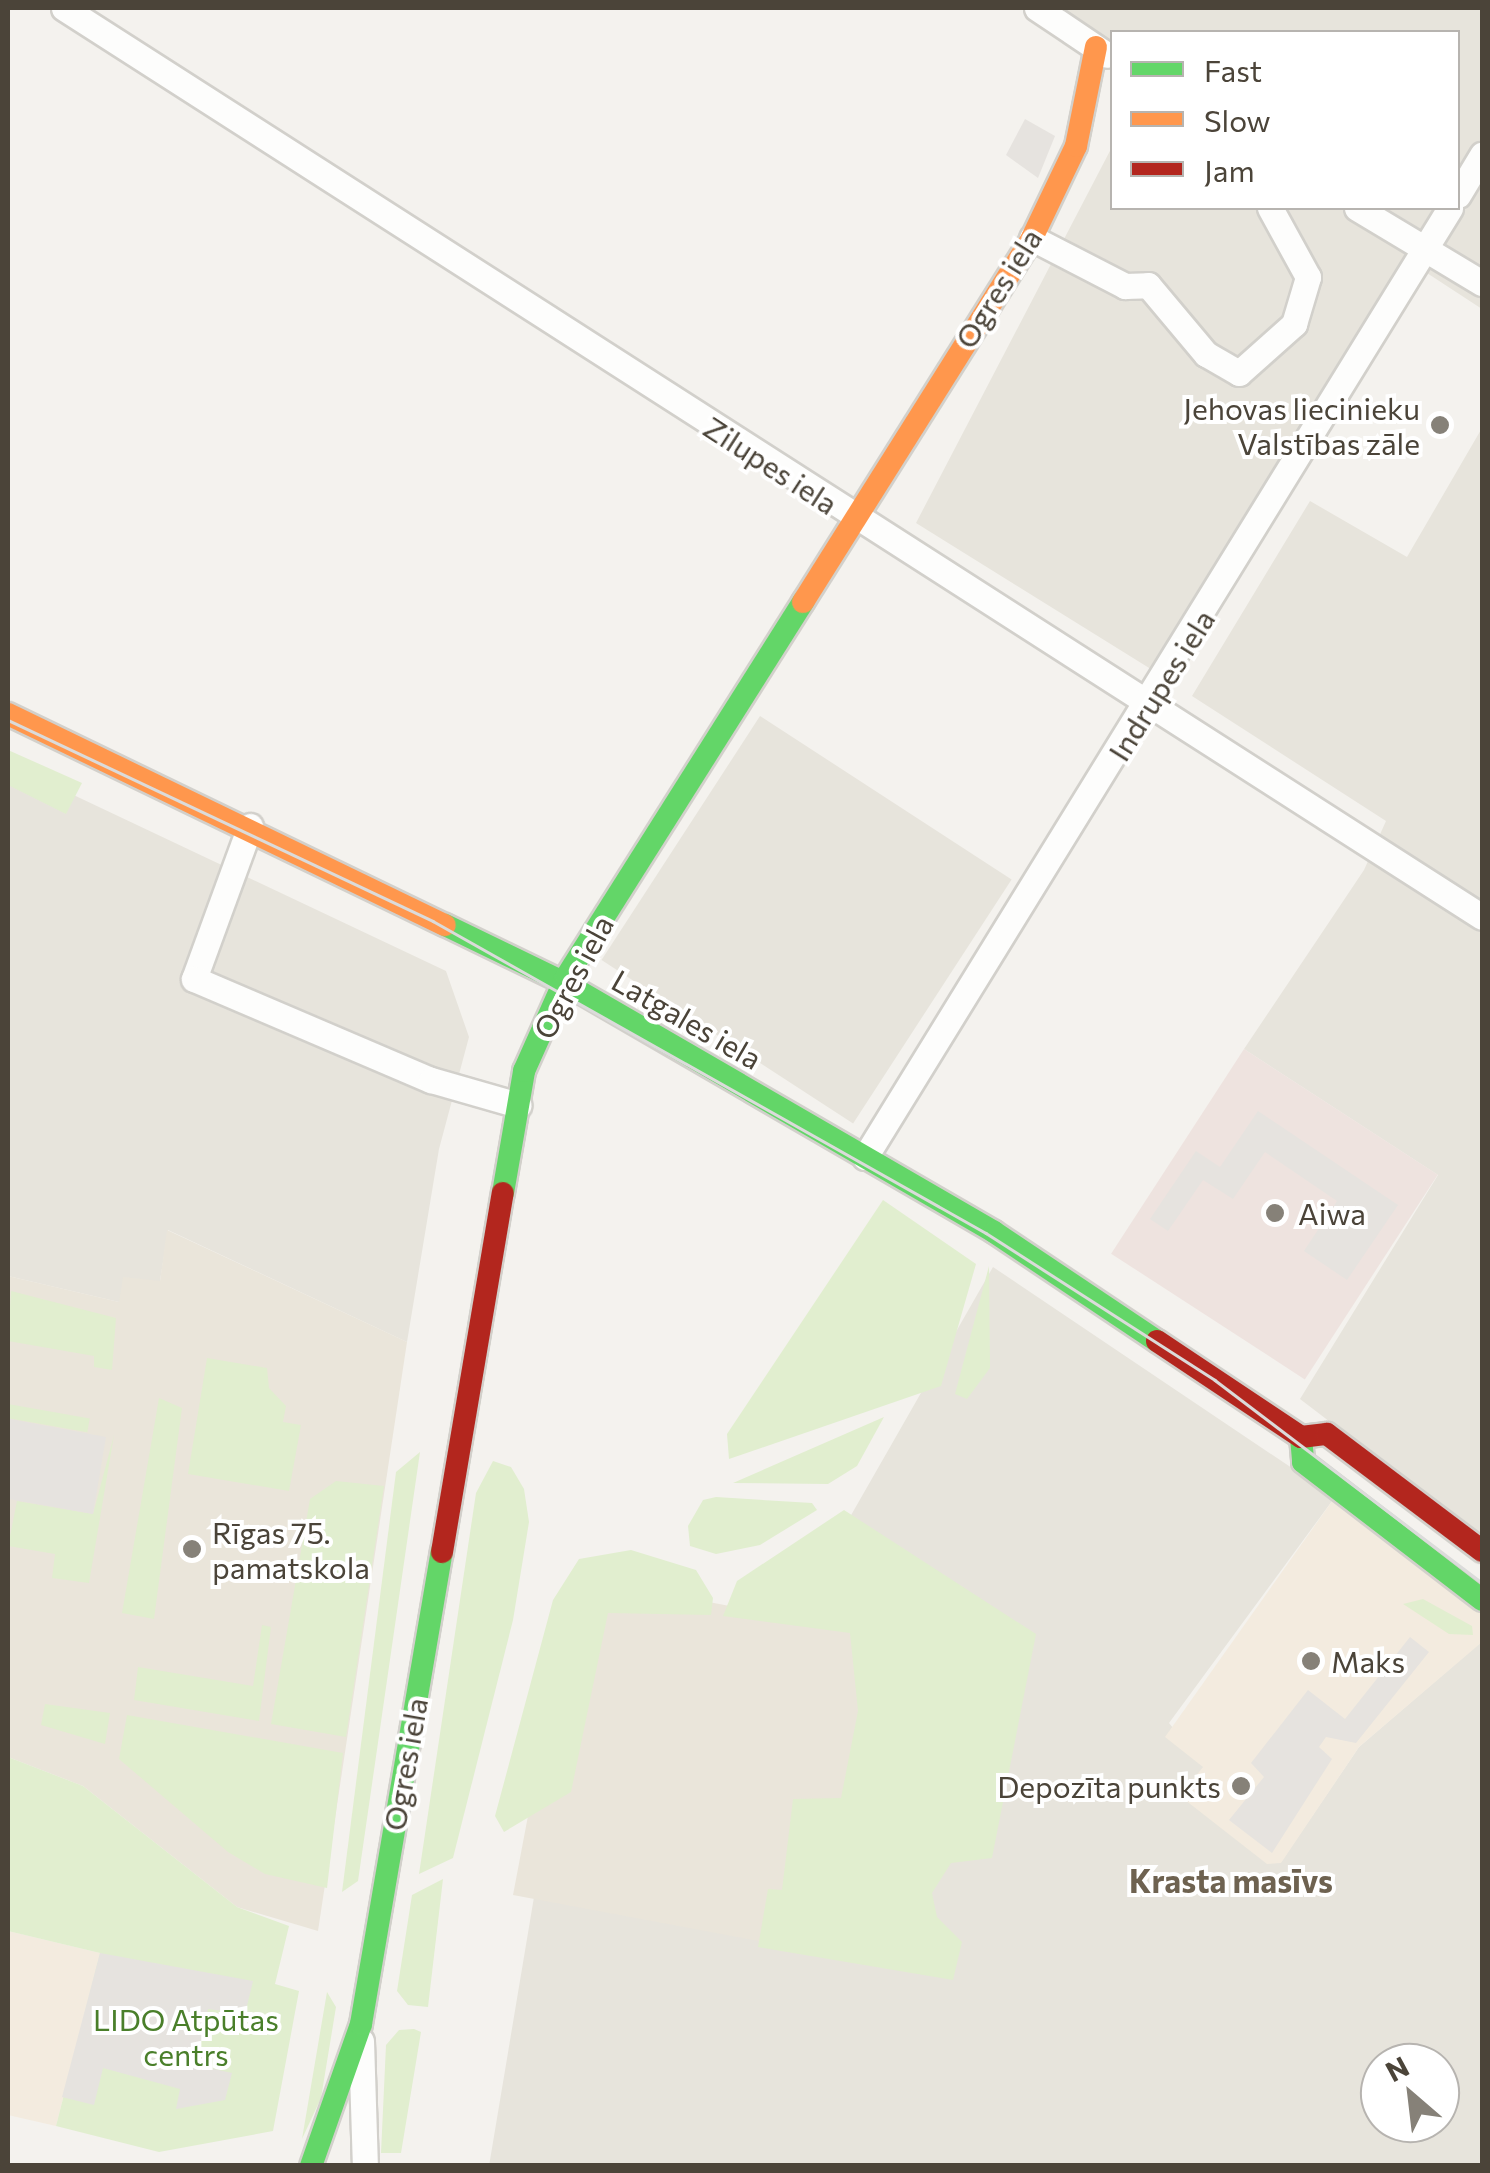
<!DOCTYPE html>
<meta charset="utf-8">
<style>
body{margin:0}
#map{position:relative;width:1490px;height:2173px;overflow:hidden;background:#f4f2ee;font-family:Commissioner,sans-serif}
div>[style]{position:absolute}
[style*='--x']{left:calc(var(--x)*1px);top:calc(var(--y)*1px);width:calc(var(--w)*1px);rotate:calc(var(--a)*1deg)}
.residential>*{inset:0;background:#e7e4dc;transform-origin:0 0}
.commercial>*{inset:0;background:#f3ebdf}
.education>*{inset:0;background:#eae5da}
.medical>*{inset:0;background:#eee3df;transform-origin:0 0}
.green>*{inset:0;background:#e1eecf;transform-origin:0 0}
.parking>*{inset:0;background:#e6e3df}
.roads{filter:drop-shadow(2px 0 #d2d0cb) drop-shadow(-2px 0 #d2d0cb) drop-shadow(0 2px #d2d0cb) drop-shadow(0 -2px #d2d0cb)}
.street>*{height:25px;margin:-12.5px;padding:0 12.5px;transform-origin:12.5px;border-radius:12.5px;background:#fdfdfc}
.fast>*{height:22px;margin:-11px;padding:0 11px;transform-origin:11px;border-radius:11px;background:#63d668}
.slow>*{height:22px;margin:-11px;padding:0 11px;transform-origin:11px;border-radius:11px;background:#ff974d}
.jam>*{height:22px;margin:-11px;padding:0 11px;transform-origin:11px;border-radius:11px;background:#b3261e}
.tram>*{height:2.5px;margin:-1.25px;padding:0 1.25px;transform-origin:1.25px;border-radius:1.25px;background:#dbdbda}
.dots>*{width:28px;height:28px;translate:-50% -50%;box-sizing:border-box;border:5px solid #fff;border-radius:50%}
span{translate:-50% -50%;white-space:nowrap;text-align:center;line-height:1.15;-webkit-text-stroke:8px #fff;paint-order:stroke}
.street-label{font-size:30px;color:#4b4439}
.poi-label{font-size:30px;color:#4b4439}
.right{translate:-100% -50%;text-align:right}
.left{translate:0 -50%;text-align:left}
.park-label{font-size:30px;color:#4a7f2a}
.neighbourhood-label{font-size:32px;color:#6e6250;font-weight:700}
.frame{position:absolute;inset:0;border:10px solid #4b4439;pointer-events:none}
.legend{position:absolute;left:1110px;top:30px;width:350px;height:180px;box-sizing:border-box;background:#fff;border:2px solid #b7b4b0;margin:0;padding:12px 18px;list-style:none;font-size:30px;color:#4b4439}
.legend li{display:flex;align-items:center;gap:20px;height:50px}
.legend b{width:50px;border:2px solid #b7b4b0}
.north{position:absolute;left:1360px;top:2043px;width:100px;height:100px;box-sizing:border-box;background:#fff;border:2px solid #b7b4b0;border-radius:50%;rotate:332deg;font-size:28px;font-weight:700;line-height:40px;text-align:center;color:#4b4439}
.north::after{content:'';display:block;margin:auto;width:35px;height:45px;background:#868178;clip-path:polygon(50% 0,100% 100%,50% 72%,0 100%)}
</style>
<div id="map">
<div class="residential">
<div style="clip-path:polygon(1054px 8px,1482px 8px,1482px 309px,1404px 258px,1154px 671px,916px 523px,1112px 147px,1112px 208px,1458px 208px,1458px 32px,1112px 32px,1112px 46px)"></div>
<div style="clip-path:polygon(1482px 428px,1482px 1538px,1300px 1399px,1438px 1175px,1244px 1049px,1364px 870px,1386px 821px,1192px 696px,1310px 501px,1407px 557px)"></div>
<div style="left:760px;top:716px;width:300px;height:291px;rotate:33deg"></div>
<div style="clip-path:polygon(8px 764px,446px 971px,469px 1037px,439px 1149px,407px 1342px,168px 1230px,160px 1281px,119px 1302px,8px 1276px)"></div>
<div style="clip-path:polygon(evenodd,993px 1267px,1335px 1497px,1169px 1723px,1204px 1767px,1181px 1796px,1281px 1862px,1359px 1747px,1482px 1641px,1482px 2165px,489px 2166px,534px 1897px,903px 1968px,850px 1517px,993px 1267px,1380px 2063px,1440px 2063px,1440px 2123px,1380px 2123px,1380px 2063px)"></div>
</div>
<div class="commercial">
<div style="clip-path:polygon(1335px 1497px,1482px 1608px,1482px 1642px,1359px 1747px,1281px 1863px,1267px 1864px,1180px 1796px,1203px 1767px,1165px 1737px)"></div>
<div style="clip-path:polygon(8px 1931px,100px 1953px,56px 2126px,8px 2115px)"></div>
</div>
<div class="education">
<div style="clip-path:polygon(167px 1230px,407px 1342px,318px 1931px,237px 1907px,83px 1786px,8px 1757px,8px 1276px,119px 1302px,123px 1277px,160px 1281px)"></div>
<div style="clip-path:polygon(850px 1517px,921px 1837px,903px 1968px,513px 1895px,560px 1647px,619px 1585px,772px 1614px)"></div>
</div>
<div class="medical">
<div style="left:1244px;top:1049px;width:231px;height:244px;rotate:33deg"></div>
</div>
<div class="green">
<div style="clip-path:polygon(8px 750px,82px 783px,66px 814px,8px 785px)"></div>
<div style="clip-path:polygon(883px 1200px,976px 1264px,941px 1386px,729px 1459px,727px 1434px)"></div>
<div style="clip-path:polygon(989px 1266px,990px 1368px,967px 1399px,955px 1394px)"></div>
<div style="clip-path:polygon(11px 1291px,116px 1318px,112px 1370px,94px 1367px,94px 1356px,8px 1341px)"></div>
<div style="clip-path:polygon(207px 1358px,267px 1368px,269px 1388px,286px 1406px,283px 1422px,301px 1425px,289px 1491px,188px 1474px)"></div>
<div style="clip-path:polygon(159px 1398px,182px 1408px,154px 1619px,122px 1613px)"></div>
<div style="left:8px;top:1404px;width:83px;height:14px;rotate:10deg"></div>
<div style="clip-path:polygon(884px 1417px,857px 1466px,828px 1484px,733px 1483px)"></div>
<div style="clip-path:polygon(114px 1435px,89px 1583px,52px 1578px,55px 1554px,8px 1546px,17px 1501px,93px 1514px)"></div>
<div style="clip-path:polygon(420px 1452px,358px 1881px,342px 1892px,396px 1472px)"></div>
<div style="clip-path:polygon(493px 1461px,511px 1467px,524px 1489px,529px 1522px,513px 1620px,453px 1858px,419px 1874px,476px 1493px)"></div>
<div style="clip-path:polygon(336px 1481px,384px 1486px,346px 1737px,271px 1724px,310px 1499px)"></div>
<div style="clip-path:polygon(716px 1497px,812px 1503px,817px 1510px,760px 1545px,716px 1554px,690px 1546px,688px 1526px,703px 1500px)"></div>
<div style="clip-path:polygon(844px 1510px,1036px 1634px,992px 1858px,951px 1863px,932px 1893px,937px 1917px,962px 1942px,953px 1980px,758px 1947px,768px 1889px,782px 1890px,793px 1799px,841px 1798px,858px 1711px,850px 1633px,723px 1616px,737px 1581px)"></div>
<div style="clip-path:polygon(631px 1550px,696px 1570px,713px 1598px,711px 1615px,608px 1613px,571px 1792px,504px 1832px,495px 1816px,553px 1600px,579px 1559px)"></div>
<div style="clip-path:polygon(1423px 1599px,1472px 1626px,1473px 1635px,1449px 1634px,1403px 1604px)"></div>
<div style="clip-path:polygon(262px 1625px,271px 1627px,259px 1721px,134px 1700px,138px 1667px,253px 1686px)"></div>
<div style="clip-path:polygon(45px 1704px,110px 1713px,105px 1744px,41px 1725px)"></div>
<div style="clip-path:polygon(127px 1715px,343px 1753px,327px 1888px,265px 1874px,228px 1852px,119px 1759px)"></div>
<div style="clip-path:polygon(8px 1757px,83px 1786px,237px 1907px,289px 1926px,275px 1984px,299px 1991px,273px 2131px,159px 2152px,56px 2126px,100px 1953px,8px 1931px)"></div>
<div style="clip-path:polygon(443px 1879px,428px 2007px,408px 2005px,397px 1991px,412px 1895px)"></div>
<div style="clip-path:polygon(327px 1992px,336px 2007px,321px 2098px,302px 2139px)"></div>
<div style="clip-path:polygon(414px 2029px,421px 2032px,401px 2153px,381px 2153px,386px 2045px,399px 2030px)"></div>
</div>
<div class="parking">
<div style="clip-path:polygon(1025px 119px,1055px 136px,1038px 178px,1006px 155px)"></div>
<div style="clip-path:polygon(1258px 1111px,1398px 1205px,1347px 1280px,1304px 1251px,1337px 1201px,1265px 1152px,1233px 1199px,1203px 1180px,1168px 1231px,1150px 1219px,1196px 1151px,1220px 1167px)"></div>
<div style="clip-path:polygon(10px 1419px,106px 1437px,93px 1514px,8px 1499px)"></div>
<div style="clip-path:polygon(1410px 1637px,1429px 1652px,1356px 1743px,1326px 1737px,1319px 1747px,1332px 1759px,1272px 1853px,1229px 1820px,1264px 1777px,1251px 1763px,1308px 1690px,1345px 1719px)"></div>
<div style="clip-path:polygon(100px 1953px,253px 1981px,245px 2014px,208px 2009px,196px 2065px,232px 2073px,225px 2100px,176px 2109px,180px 2089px,103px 2068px,94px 2105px,62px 2097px)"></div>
</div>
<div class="roads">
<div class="street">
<div style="--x:64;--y:8;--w:1684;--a:32.66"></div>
<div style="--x:1037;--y:8;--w:84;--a:33.9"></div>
<div style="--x:1458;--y:195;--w:47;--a:-59"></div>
<div style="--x:1357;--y:208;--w:146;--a:31"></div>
<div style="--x:1032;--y:238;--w:105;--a:27.3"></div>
<div style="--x:1125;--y:286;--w:23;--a:-2"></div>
<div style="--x:1148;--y:285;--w:90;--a:50"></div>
<div style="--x:1206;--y:354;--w:38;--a:30"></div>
<div style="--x:1239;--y:373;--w:74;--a:-41.7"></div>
<div style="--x:1294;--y:324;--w:49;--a:-73.4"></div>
<div style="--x:1308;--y:277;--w:79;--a:-118.8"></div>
<div style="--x:250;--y:826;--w:163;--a:110.1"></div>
<div style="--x:194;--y:979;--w:258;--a:23.1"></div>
<div style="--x:431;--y:1080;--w:91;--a:16"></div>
<div style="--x:865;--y:1157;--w:1115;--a:-58.35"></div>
<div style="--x:361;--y:2041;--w:125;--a:88.2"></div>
</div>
<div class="fast">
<div style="--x:445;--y:925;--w:131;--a:25.8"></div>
<div style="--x:563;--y:982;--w:498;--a:30.1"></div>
<div style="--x:994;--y:1232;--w:196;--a:33.8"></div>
<div style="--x:503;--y:1193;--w:124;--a:-80.2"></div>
<div style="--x:524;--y:1071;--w:103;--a:-65.9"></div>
<div style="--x:566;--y:977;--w:444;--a:-57.7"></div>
<div style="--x:1301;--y:1437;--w:25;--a:85"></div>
<div style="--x:1303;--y:1462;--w:226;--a:37.6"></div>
<div style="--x:311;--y:2166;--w:151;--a:-70.6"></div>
<div style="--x:361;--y:2024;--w:479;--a:-80.3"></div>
</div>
<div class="slow">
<div style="--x:803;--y:602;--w:430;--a:-57.8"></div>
<div style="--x:1032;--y:238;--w:102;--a:-64.4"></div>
<div style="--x:1076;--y:146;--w:101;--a:-78.6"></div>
<div style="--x:8;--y:714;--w:485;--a:25.8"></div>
</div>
<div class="jam">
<div style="--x:1157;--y:1341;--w:173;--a:33.7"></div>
<div style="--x:1301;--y:1437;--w:26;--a:-7"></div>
<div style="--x:1327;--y:1434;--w:194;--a:37"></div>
<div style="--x:442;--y:1552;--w:364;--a:-80.4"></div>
</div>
</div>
<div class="tram">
<div style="--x:8;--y:720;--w:470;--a:25.3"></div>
<div style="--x:433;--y:921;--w:635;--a:29.43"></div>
<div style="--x:986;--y:1233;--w:272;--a:32.7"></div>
<div style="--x:1215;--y:1380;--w:335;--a:37.2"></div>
</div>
<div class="dots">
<div style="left:1440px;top:425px;background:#868178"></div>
<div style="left:1275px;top:1213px;background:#868178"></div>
<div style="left:192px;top:1549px;background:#868178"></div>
<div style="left:1311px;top:1661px;background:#868178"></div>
<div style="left:1241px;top:1786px;background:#868178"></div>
</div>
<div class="street-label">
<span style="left:998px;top:288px;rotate:-58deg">Ogres iela</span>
<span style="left:771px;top:465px;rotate:33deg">Zilupes iela</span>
<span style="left:1161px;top:685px;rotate:-58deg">Indrupes iela</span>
<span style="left:573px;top:977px;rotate:-62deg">Ogres iela</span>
<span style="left:687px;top:1019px;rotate:30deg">Latgales iela</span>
<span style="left:405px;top:1764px;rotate:-80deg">Ogres iela</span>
</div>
<div class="poi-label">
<span class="right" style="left:1420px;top:425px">Jehovas liecinieku<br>Valstības zāle</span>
<span class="left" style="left:1298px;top:1213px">Aiwa</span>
<span class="left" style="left:212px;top:1549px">Rīgas 75.<br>pamatskola</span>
<span class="left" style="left:1331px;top:1661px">Maks</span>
<span class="right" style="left:1221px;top:1786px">Depozīta punkts</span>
</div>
<div class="park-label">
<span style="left:186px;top:2036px">LIDO Atpūtas<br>centrs</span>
</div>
<div class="neighbourhood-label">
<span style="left:1231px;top:1880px">Krasta masīvs</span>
</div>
<div class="frame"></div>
<ul class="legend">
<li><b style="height:12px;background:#63d668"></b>Fast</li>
<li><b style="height:12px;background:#ff974d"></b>Slow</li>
<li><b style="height:12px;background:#b3261e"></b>Jam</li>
</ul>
<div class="north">N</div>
</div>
